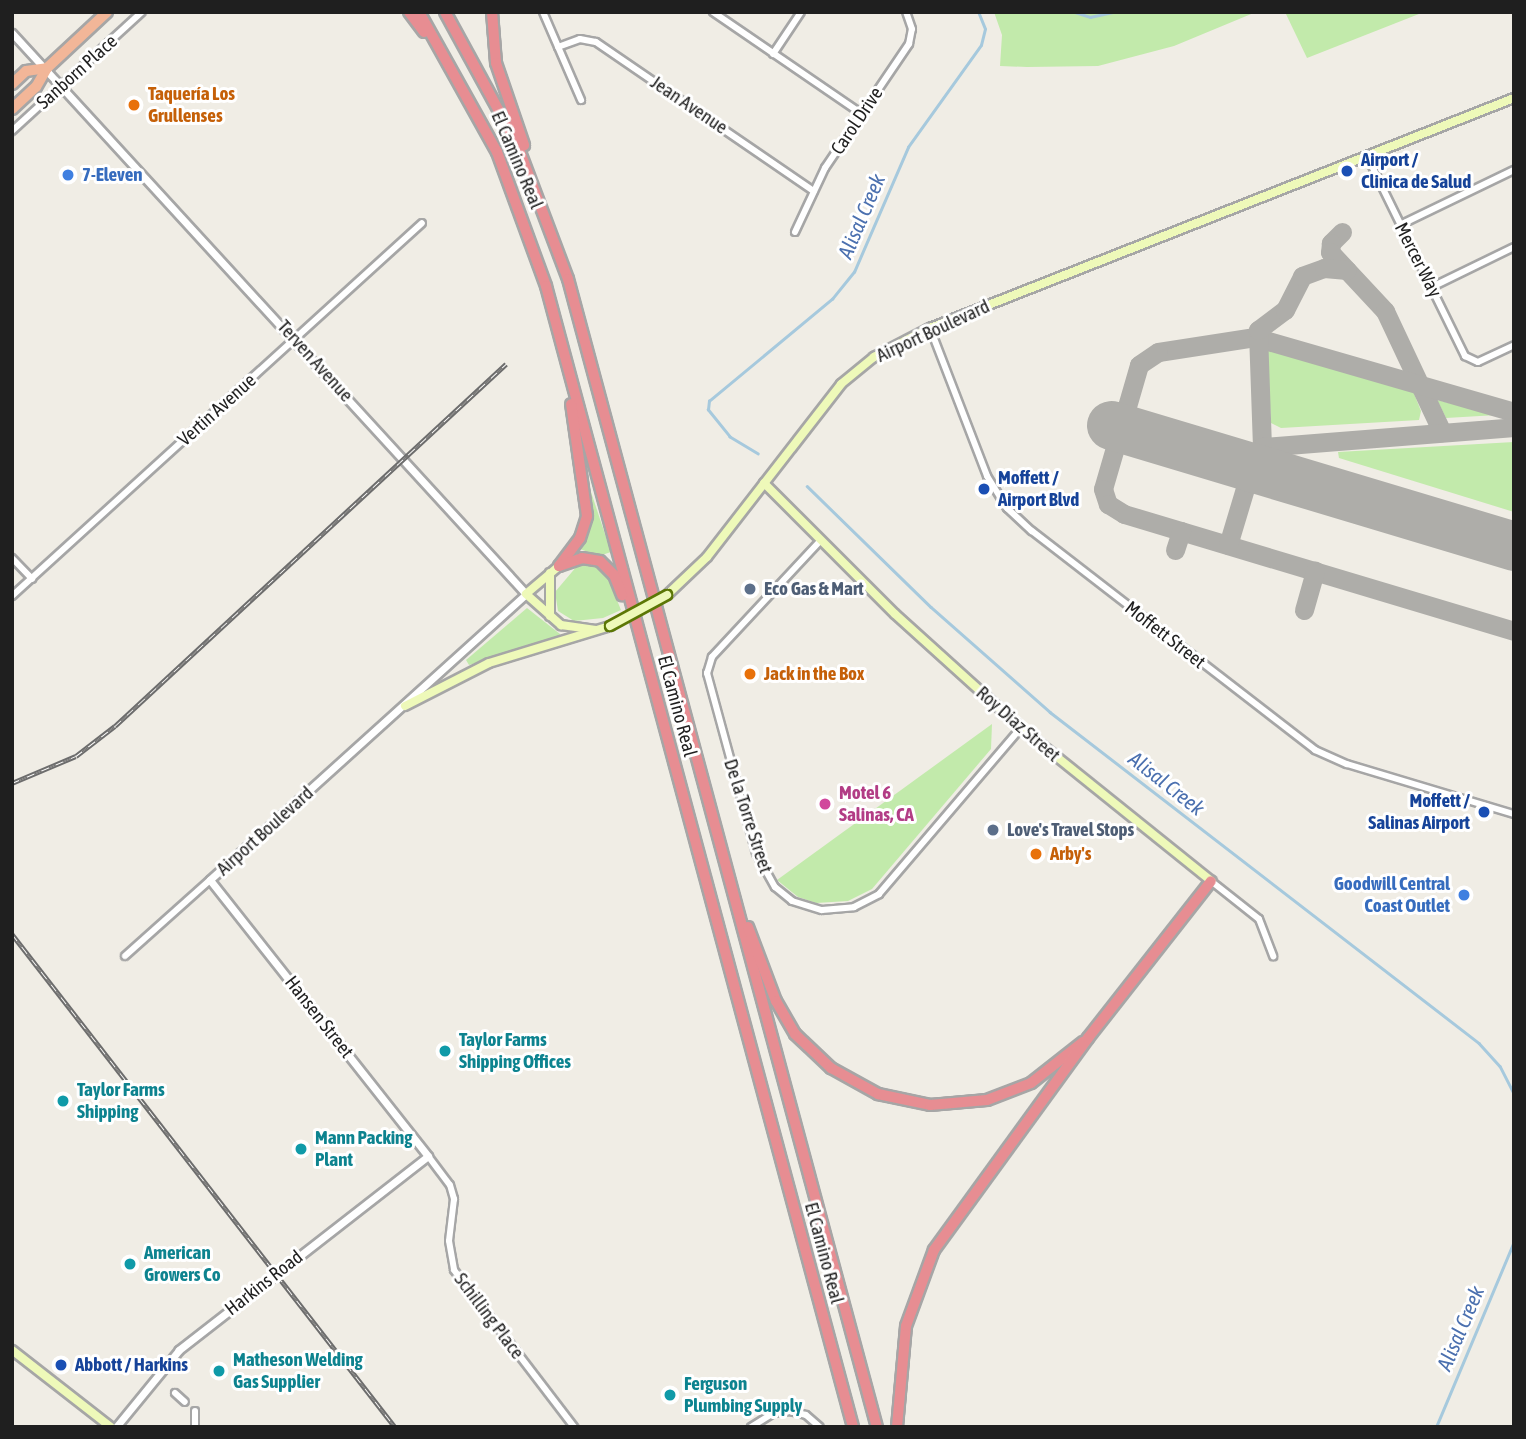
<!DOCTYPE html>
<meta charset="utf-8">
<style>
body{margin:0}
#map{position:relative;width:1526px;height:1439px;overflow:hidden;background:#f0ede5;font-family:"Asap Condensed",sans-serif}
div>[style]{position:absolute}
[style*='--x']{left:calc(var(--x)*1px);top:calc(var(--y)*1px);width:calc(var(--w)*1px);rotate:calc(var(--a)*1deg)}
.grass>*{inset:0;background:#c2eaab}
.stream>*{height:2.5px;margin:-1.25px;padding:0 1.25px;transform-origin:1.25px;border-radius:1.25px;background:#a6c9dd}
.taxiway>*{height:19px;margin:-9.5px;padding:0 9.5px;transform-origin:9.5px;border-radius:9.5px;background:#aeada9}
.runway>*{height:49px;margin:-24.5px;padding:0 24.5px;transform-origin:24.5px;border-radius:24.5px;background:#aeada9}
.roads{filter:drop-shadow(2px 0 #a6a6a6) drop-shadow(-2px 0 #a6a6a6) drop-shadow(0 2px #a6a6a6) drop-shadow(0 -2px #a6a6a6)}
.minor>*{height:6px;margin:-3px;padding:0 3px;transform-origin:3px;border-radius:3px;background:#fff}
.tertiary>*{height:7px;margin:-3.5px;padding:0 3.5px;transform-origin:3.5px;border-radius:3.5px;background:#fff}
.secondary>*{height:8px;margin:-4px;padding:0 4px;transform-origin:4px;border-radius:4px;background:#eef9b9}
.trunk>*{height:10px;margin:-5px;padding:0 5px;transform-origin:5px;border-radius:5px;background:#f2b698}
.motorway>*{height:10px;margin:-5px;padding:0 5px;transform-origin:5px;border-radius:5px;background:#e78d92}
.rail>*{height:5px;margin-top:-2.5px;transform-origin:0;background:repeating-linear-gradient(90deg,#fff 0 8px,#6d6d6d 0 16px);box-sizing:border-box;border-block:2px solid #6d6d6d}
.bridges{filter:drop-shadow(2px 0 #5c7705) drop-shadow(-2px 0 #5c7705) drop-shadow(0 2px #5c7705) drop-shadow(0 -2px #5c7705)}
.secondary-bridge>*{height:8px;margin:-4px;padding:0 4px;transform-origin:4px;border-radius:4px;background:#eef9b9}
.dots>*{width:19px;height:19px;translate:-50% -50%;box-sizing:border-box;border:4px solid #fff;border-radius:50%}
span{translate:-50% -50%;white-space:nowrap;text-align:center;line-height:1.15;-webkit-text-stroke:6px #fff;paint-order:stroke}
.street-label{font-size:19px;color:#1f1f1f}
.food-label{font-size:19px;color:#c56008;font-weight:700}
.left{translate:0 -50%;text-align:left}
.transit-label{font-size:19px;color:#164399;font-weight:700}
.right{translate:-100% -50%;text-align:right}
.shop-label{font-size:19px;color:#366cbe;font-weight:700}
.service-label{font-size:19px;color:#4e5e75;font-weight:700}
.hotel-label{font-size:19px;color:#b23c85;font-weight:700}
.culture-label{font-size:19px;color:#0d838f;font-weight:700}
.water-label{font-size:21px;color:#4b70af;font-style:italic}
.frame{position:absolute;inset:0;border:14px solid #1f1f1f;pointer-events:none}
</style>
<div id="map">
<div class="grass">
<div style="clip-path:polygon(994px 12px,1256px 12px,1174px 46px,1098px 66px,1027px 67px,1000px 66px,1002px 35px)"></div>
<div style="clip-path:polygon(1285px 12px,1424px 12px,1307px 58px)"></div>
<div style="clip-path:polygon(1275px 349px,1413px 391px,1421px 411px,1419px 420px,1281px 428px,1271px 423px,1267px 355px,1267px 350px)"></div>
<div style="clip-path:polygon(1437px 400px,1497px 415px,1446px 418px)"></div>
<div style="clip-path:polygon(1514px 442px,1514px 512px,1339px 458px,1338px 452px)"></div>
<div style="clip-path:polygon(589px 486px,611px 552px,599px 556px,580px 549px,591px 521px)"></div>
<div style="clip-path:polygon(590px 564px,605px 571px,621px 610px,603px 618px,574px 621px,558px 611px,555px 592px,577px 566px)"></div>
<div style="clip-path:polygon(527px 608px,560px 634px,561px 639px,469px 665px,466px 660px)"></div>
<div style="clip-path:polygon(992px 724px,991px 749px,872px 889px,848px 901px,816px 903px,798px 897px,777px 880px)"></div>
</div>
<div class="stream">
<div style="--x:1075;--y:12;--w:16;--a:18"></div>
<div style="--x:1090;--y:17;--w:24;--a:-12"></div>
<div style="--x:758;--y:454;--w:33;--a:-149"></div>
<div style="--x:730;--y:437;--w:35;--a:-129"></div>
<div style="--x:708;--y:410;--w:9;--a:-84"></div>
<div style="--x:709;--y:401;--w:160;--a:-39.7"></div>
<div style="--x:832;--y:299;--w:35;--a:-51"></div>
<div style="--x:854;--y:272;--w:136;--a:-66.6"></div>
<div style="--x:908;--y:147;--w:125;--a:-54.4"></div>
<div style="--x:981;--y:45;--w:16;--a:-76"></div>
<div style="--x:985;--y:29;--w:18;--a:-112"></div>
<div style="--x:807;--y:486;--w:173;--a:44.3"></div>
<div style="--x:931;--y:607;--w:159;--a:41.4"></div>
<div style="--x:1050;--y:712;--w:542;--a:37.65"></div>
<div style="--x:1479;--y:1043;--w:31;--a:48"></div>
<div style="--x:1500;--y:1066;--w:31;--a:63"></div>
<div style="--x:1436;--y:1427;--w:202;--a:-67.2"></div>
</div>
<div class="taxiway">
<div style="--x:1342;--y:232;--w:16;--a:135"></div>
<div style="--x:1331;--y:243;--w:9;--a:96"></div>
<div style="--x:1330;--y:252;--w:81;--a:47"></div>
<div style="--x:1385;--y:311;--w:134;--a:64.8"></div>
<div style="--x:1514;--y:412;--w:270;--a:-163.9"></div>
<div style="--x:1255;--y:337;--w:98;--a:171.2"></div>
<div style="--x:1158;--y:352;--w:23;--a:146"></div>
<div style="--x:1139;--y:365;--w:129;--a:106.2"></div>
<div style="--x:1103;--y:489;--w:16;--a:72"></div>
<div style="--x:1108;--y:504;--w:19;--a:32"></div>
<div style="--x:1124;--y:514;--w:407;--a:16.7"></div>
<div style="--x:1262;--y:447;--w:117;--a:-92"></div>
<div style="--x:1258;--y:330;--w:34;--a:-37"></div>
<div style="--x:1285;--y:310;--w:38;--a:-63"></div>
<div style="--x:1302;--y:276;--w:23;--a:-20"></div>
<div style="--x:1324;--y:268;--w:23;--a:5"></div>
<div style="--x:1228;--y:545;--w:94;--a:-73.3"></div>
<div style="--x:1255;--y:455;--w:11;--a:-49"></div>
<div style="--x:1262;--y:447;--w:253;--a:-4.5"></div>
<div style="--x:1175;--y:550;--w:20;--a:-72"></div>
<div style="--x:1304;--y:610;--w:41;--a:-74.2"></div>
</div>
<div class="runway">
<div style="--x:1111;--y:425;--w:421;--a:16.7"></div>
</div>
<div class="roads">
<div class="minor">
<div style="--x:543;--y:12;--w:96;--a:66.6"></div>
<div style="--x:713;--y:12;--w:181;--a:34.4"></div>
<div style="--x:558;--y:47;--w:23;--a:-20"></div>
<div style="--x:580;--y:39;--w:16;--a:11"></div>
<div style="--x:596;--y:42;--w:264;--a:34.4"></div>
<div style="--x:773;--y:54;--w:50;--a:-56.3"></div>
<div style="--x:12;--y:131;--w:176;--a:-42.5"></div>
<div style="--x:1367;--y:156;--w:223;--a:63.9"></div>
<div style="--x:1465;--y:356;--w:14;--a:25"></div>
<div style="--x:1478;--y:362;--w:40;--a:-25"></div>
<div style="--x:1400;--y:225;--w:127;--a:-25.8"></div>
<div style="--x:795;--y:232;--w:71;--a:-64.9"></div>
<div style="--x:825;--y:168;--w:150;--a:-55.9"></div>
<div style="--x:909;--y:44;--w:15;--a:-79"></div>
<div style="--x:912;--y:29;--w:18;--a:-109"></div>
<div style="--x:1432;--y:287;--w:91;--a:-26"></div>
<div style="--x:930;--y:328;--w:159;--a:68.9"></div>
<div style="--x:987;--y:476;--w:38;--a:58"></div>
<div style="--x:1007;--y:508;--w:34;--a:43"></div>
<div style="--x:1032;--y:531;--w:358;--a:37.7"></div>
<div style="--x:1315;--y:750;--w:35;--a:24"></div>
<div style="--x:1347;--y:764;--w:174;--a:16.7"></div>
<div style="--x:821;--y:540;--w:160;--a:133"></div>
<div style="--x:712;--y:657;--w:17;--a:107"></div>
<div style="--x:707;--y:673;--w:187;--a:74.8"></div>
<div style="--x:756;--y:853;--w:39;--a:61"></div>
<div style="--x:775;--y:887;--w:22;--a:39"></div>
<div style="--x:792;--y:901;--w:31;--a:17"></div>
<div style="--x:822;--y:910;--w:32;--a:-5"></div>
<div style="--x:854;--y:907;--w:28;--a:-27"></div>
<div style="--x:879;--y:894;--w:218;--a:-49.5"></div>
<div style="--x:12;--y:558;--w:29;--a:46"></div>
<div style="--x:12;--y:596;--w:554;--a:-42.29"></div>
<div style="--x:1211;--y:881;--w:61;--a:38.4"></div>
<div style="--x:1259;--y:919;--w:40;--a:69"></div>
<div style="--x:125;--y:956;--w:114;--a:-41.8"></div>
<div style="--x:428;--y:1156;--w:36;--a:53"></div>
<div style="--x:450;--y:1185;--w:15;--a:74"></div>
<div style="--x:454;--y:1199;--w:42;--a:96.8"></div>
<div style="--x:449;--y:1241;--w:29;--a:80"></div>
<div style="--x:454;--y:1270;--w:198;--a:52.6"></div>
<div style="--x:175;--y:1393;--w:13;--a:42"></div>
<div style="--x:195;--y:1411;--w:16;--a:90"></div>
<div style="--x:751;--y:1427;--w:26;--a:-32"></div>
<div style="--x:773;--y:1413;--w:17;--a:-7"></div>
<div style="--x:790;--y:1411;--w:16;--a:14"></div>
<div style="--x:806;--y:1415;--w:18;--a:41"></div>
</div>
<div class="tertiary">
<div style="--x:12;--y:33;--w:761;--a:47.5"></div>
<div style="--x:526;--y:594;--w:426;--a:137.9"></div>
<div style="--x:210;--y:880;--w:352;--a:51.7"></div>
<div style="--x:428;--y:1156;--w:316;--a:142.1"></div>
<div style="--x:179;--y:1350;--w:99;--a:129.3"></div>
</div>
<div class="secondary">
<div style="--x:764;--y:483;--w:185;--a:45"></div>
<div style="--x:895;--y:614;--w:170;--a:42.1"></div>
<div style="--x:1021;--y:728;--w:244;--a:38.8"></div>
<div style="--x:559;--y:566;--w:43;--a:139.7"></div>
<div style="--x:526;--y:594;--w:47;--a:41.5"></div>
<div style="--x:561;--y:625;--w:35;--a:8"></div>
<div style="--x:667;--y:595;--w:55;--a:-43.5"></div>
<div style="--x:707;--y:557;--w:219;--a:-52.2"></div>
<div style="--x:841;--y:384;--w:43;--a:-39.3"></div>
<div style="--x:874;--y:357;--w:63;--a:-27.4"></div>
<div style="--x:930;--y:328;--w:628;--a:-21.5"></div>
<div style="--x:550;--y:616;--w:43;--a:-90"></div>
<div style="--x:405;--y:706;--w:94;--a:-27.1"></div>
<div style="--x:489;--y:663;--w:127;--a:-17"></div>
<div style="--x:12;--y:1350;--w:125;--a:37.9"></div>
</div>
<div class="trunk">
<div style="--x:12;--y:84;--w:19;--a:-43"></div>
<div style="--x:26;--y:71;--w:21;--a:-8"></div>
<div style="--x:12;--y:109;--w:33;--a:-43"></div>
<div style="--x:36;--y:87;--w:22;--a:-60"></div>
<div style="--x:47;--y:68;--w:82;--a:-43"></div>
</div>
<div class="motorway">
<div style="--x:409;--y:12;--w:25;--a:53"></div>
<div style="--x:419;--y:12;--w:160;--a:60.9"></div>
<div style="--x:497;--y:152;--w:143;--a:69.9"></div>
<div style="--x:546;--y:286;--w:1182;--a:74.94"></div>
<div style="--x:445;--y:12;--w:150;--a:61.4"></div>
<div style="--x:517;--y:144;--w:144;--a:69.3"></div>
<div style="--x:568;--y:279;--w:1189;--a:74.94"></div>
<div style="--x:492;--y:12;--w:51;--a:85.5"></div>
<div style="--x:496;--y:63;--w:87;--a:71.1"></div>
<div style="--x:559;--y:566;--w:35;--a:-53"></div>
<div style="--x:580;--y:538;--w:23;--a:-72"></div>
<div style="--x:587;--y:516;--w:113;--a:-98.1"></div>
<div style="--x:559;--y:566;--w:24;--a:-19"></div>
<div style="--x:582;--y:558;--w:18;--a:9"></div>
<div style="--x:600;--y:561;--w:20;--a:45"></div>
<div style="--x:614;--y:575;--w:22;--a:68"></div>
<div style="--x:748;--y:927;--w:79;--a:69.3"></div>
<div style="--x:776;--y:1001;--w:38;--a:60"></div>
<div style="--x:795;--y:1034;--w:50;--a:43.4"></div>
<div style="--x:831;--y:1068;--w:54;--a:29"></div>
<div style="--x:878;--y:1094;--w:53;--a:11.9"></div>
<div style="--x:930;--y:1105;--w:57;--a:-5"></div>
<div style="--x:987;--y:1100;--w:47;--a:-21.1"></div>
<div style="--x:1031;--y:1083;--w:66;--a:-38.3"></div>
<div style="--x:897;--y:1427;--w:101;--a:-84.9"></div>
<div style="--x:906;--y:1326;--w:81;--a:-69.8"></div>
<div style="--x:934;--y:1250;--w:262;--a:-54"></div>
<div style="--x:1088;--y:1038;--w:199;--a:-51.9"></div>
</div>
</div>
<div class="rail">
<div style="--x:12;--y:783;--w:69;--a:-22.9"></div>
<div style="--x:76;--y:756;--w:49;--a:-37.6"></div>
<div style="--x:115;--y:726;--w:533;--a:-42.79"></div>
<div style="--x:12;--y:934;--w:624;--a:52.16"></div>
</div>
<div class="bridges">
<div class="secondary-bridge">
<div style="--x:610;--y:626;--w:65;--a:-28.5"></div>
</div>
</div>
<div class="dots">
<div style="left:134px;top:105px;background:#e8710a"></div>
<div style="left:1347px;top:171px;background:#1a4fb4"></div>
<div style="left:68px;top:175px;background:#3f7fe0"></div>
<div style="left:984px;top:489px;background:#1a4fb4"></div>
<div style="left:750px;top:589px;background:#5c6f8a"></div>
<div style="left:750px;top:674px;background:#e8710a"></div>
<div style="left:825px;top:804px;background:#d1479c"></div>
<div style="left:1484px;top:812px;background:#1a4fb4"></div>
<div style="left:993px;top:830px;background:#5c6f8a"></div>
<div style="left:1036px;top:854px;background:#e8710a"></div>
<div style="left:1464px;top:895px;background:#3f7fe0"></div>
<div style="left:445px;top:1051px;background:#0f9aa8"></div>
<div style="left:63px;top:1101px;background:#0f9aa8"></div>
<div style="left:301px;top:1149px;background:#0f9aa8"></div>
<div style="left:130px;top:1264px;background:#0f9aa8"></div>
<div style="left:61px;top:1365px;background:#1a4fb4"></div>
<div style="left:219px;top:1371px;background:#0f9aa8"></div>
<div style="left:670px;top:1395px;background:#0f9aa8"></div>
</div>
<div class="street-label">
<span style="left:77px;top:72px;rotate:-42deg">Sanborn Place</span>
<span style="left:689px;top:105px;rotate:34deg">Jean Avenue</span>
<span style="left:857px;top:121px;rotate:-56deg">Carol Drive</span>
<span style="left:517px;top:160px;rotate:67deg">El Camino Real</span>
<span style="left:1418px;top:260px;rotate:63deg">Mercer Way</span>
<span style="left:933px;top:331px;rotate:-25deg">Airport Boulevard</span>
<span style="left:315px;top:361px;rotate:48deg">Terven Avenue</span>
<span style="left:217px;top:410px;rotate:-42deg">Vertin Avenue</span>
<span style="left:1165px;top:635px;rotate:38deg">Moffett Street</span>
<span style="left:677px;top:706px;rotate:75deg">El Camino Real</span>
<span style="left:1018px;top:724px;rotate:41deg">Roy Diaz Street</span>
<span style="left:748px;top:816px;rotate:72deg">De la Torre Street</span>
<span style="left:265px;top:831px;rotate:-42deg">Airport Boulevard</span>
<span style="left:319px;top:1017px;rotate:52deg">Hansen Street</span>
<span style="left:824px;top:1253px;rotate:75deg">El Camino Real</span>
<span style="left:264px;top:1283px;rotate:-38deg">Harkins Road</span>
<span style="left:489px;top:1316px;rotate:53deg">Schilling Place</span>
</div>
<div class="food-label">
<span class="left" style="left:148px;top:105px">Taquería Los<br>Grullenses</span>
<span class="left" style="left:764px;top:674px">Jack in the Box</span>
<span class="left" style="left:1050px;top:854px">Arby's</span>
</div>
<div class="transit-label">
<span class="left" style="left:1361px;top:171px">Airport /<br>Clinica de Salud</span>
<span class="left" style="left:998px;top:489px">Moffett /<br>Airport Blvd</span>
<span class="right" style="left:1470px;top:812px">Moffett /<br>Salinas Airport</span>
<span class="left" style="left:75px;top:1365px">Abbott / Harkins</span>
</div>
<div class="shop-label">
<span class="left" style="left:82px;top:175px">7-Eleven</span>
<span class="right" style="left:1450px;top:895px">Goodwill Central<br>Coast Outlet</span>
</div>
<div class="service-label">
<span class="left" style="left:764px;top:589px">Eco Gas &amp; Mart</span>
<span class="left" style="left:1007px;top:830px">Love's Travel Stops</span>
</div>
<div class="hotel-label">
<span class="left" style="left:839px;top:804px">Motel 6<br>Salinas, CA</span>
</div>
<div class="culture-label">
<span class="left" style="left:459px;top:1051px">Taylor Farms<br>Shipping Offices</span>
<span class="left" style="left:77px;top:1101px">Taylor Farms<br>Shipping</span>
<span class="left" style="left:315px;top:1149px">Mann Packing<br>Plant</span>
<span class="left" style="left:144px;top:1264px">American<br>Growers Co</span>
<span class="left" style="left:233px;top:1371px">Matheson Welding<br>Gas Supplier</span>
<span class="left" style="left:684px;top:1395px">Ferguson<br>Plumbing Supply</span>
</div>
<div class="water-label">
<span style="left:861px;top:216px;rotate:-67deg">Alisal Creek</span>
<span style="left:1167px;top:783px;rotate:38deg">Alisal Creek</span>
<span style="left:1460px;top:1328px;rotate:-67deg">Alisal Creek</span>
</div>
<div class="frame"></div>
</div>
